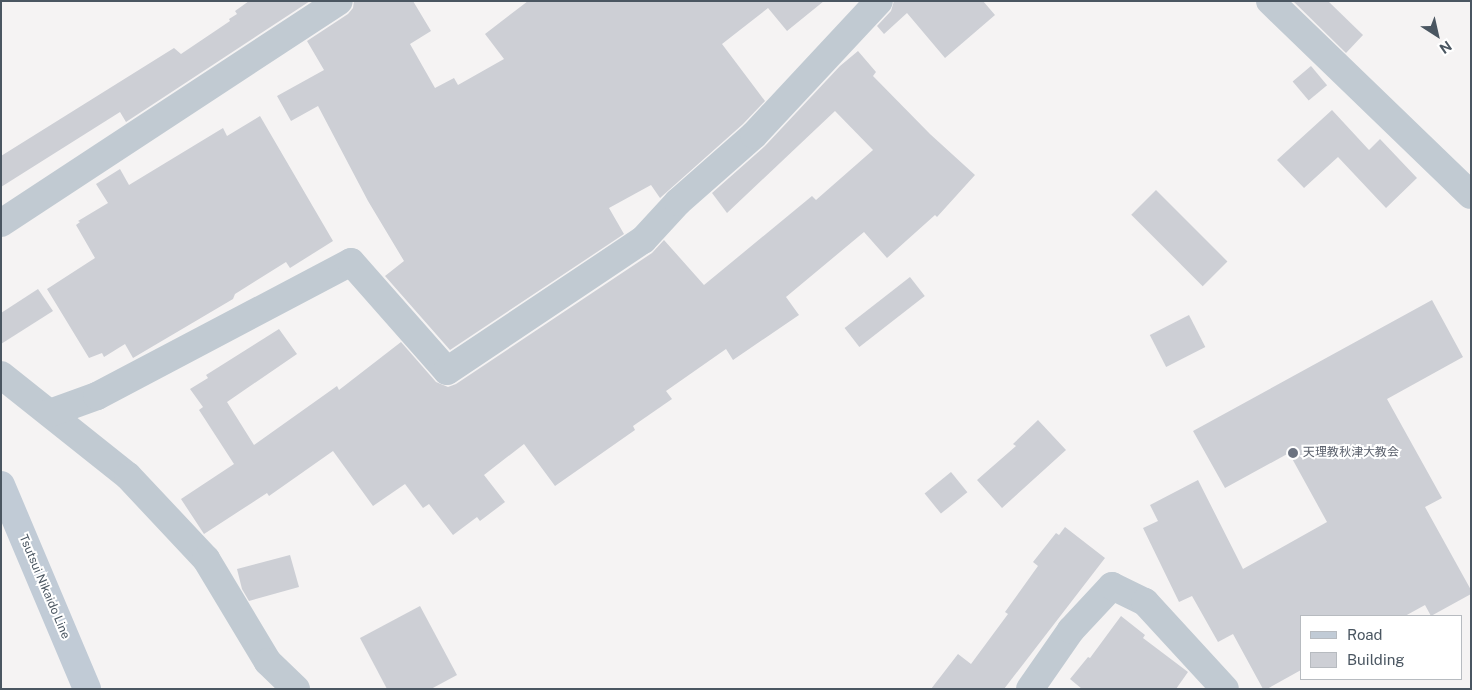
<!DOCTYPE html>
<meta charset="utf-8">
<style>
body{margin:0}
#map{position:relative;width:1472px;height:690px;overflow:hidden;background:#f5f3f3;font-family:"Public Sans","Noto Sans JP",sans-serif}
div>[style]{position:absolute}
[style*='--x']{left:calc(var(--x)*1px);top:calc(var(--y)*1px);width:calc(var(--w)*1px);rotate:calc(var(--a)*1deg)}
.building>*{inset:0;background:#cdcfd5;transform-origin:0 0}
.minor>*{height:28px;margin:-14px;padding:0 14px;transform-origin:14px;border-radius:14px;background:#c1cad2}
.secondary>*{height:28px;margin:-14px;padding:0 14px;transform-origin:14px;border-radius:14px;background:#c1cbd6}
.dots>*{width:14px;height:14px;translate:-50% -50%;box-sizing:border-box;border:2px solid #fff;border-radius:50%}
span{translate:-50% -50%;white-space:nowrap;text-align:center;line-height:1.15;-webkit-text-stroke:4px #fff;paint-order:stroke}
.worship-label{font-size:12px;color:#5b616d}
.left{translate:0 -50%;text-align:left}
.street-label{font-size:12px;color:#4a5661}
.frame{position:absolute;inset:0;border:2px solid #4a5661;pointer-events:none}
.legend{position:absolute;left:1300px;top:615px;width:162px;height:65px;box-sizing:border-box;background:#fff;border:1px solid #b7bbc0;margin:0;padding:6px 9px;list-style:none;font-size:15px;color:#4a5661}
.legend li{display:flex;align-items:center;gap:10px;height:25px}
.legend b{width:25px;border:1px solid #b7bbc0}
.north{position:absolute;left:1412px;top:10px;width:50px;height:50px;-webkit-text-stroke:4px #fff;paint-order:stroke;rotate:145deg;font-size:14px;font-weight:700;line-height:20px;text-align:center;color:#4a5661}
.north::after{content:'';display:block;margin:auto;width:18px;height:22px;background:#4a5661;clip-path:polygon(50% 0,100% 100%,50% 72%,0 100%)}
</style>
<div id="map">
<div class="building">
<div style="clip-path:polygon(249px 1px,310px 1px,126px 122px,120px 112px,1px 187px,1px 156px,174px 48px,181px 54px,230px 21px,229px 19px,237px 14px,235px 11px)"></div>
<div style="clip-path:polygon(354px 1px,413px 1px,431px 31px,410px 44px,435px 88px,454px 78px,458px 85px,504px 59px,485px 34px,528px 1px,824px 1px,787px 31px,768px 8px,722px 44px,765px 101px,743px 124px,660px 198px,651px 185px,609px 208px,624px 234px,450px 350px,385px 276px,404px 261px,368px 201px,318px 106px,291px 121px,277px 96px,324px 70px,307px 41px,348px 14px,353px 8px)"></div>
<div style="clip-path:polygon(894px 1px,983px 1px,995px 15px,945px 58px,907px 13px,884px 34px,877px 26px,891px 11px)"></div>
<div style="clip-path:polygon(1293px 1px,1328px 1px,1363px 35px,1346px 53px)"></div>
<div style="clip-path:polygon(858px 51px,876px 72px,873px 76px,930px 134px,975px 175px,937px 217px,935px 215px,887px 258px,864px 232px,786px 297px,799px 315px,733px 360px,726px 349px,666px 391px,672px 399px,633px 426px,635px 430px,555px 486px,524px 444px,484px 475px,505px 502px,480px 521px,477px 517px,453px 535px,429px 504px,423px 508px,405px 484px,373px 506px,333px 451px,269px 496px,267px 493px,204px 534px,181px 499px,234px 464px,199px 410px,203px 407px,190px 389px,208px 378px,206px 375px,279px 329px,297px 354px,227px 402px,254px 445px,337px 386px,339px 390px,401px 342px,436px 382px,448px 387px,456px 384px,652px 253px,664px 240px,704px 285px,812px 196px,816px 200px,873px 150px,835px 111px,727px 213px,712px 193px,765px 146px,840px 66px)"></div>
<div style="left:1311px;top:66px;width:25px;height:24px;rotate:50deg"></div>
<div style="clip-path:polygon(1332px 110px,1369px 150px,1380px 139px,1417px 178px,1386px 208px,1338px 157px,1304px 188px,1277px 160px)"></div>
<div style="clip-path:polygon(260px 116px,333px 241px,290px 268px,286px 262px,235px 294px,233px 299px,133px 358px,125px 344px,104px 357px,102px 353px,89px 358px,47px 289px,95px 258px,76px 225px,80px 222px,78px 221px,108px 203px,96px 184px,120px 169px,129px 185px,223px 128px,227px 136px)"></div>
<div style="left:1156px;top:190px;width:101px;height:35px;rotate:45deg"></div>
<div style="left:910px;top:277px;width:24px;height:83px;rotate:52deg"></div>
<div style="clip-path:polygon(38px 289px,53px 311px,1px 344px,1px 313px)"></div>
<div style="clip-path:polygon(1432px 300px,1463px 357px,1387px 399px,1442px 498px,1425px 507px,1471px 590px,1471px 594px,1431px 616px,1425px 605px,1405px 616px,1301px 616px,1301px 670px,1267px 689px,1263px 689px,1233px 634px,1218px 642px,1192px 596px,1179px 602px,1143px 528px,1158px 521px,1150px 505px,1198px 480px,1243px 569px,1327px 522px,1289px 453px,1225px 488px,1193px 431px)"></div>
<div style="left:1189px;top:315px;width:36px;height:44px;rotate:63deg"></div>
<div style="clip-path:polygon(1038px 420px,1066px 450px,1002px 508px,977px 480px,1016px 446px,1013px 444px)"></div>
<div style="left:951px;top:472px;width:26px;height:34px;rotate:51deg"></div>
<div style="clip-path:polygon(1065px 527px,1105px 558px,1004px 689px,931px 689px,958px 654px,971px 664px,1008px 614px,1005px 612px,1038px 566px,1033px 562px,1056px 533px,1059px 535px)"></div>
<div style="clip-path:polygon(290px 555px,299px 587px,249px 601px,242px 589px,237px 569px)"></div>
<div style="clip-path:polygon(420px 606px,457px 675px,431px 689px,387px 689px,360px 638px)"></div>
<div style="clip-path:polygon(1121px 616px,1145px 635px,1143px 638px,1188px 672px,1176px 689px,1082px 689px,1070px 679px,1088px 657px,1090px 658px)"></div>
</div>
<div class="minor">
<div style="--x:1270;--y:1;--w:279;--a:44"></div>
<div style="--x:1;--y:223;--w:404;--a:-33.3"></div>
<div style="--x:1;--y:375;--w:162;--a:38.5"></div>
<div style="--x:128;--y:476;--w:114;--a:46.8"></div>
<div style="--x:206;--y:559;--w:120;--a:59"></div>
<div style="--x:268;--y:662;--w:39;--a:44"></div>
<div style="--x:50;--y:413;--w:50;--a:-19.9"></div>
<div style="--x:97;--y:396;--w:287;--a:-27.8"></div>
<div style="--x:351;--y:262;--w:145;--a:48.6"></div>
<div style="--x:447;--y:371;--w:236;--a:-33.8"></div>
<div style="--x:643;--y:240;--w:52;--a:-47.4"></div>
<div style="--x:678;--y:202;--w:101;--a:-41.4"></div>
<div style="--x:754;--y:135;--w:183;--a:-47"></div>
<div style="--x:1030;--y:689;--w:72;--a:-55.2"></div>
<div style="--x:1071;--y:630;--w:60;--a:-47"></div>
<div style="--x:1112;--y:586;--w:37;--a:26"></div>
<div style="--x:1145;--y:602;--w:118;--a:47.4"></div>
</div>
<div class="secondary">
<div style="--x:1;--y:485;--w:221;--a:67.1"></div>
</div>
<div class="dots">
<div style="left:1293px;top:453px;background:#6b7280"></div>
</div>
<div class="worship-label">
<span class="left" style="left:1303px;top:453px">天理教秋津大教会</span>
</div>
<div class="street-label">
<span style="left:44px;top:587px;rotate:67deg">Tsutsui Nikaido Line</span>
</div>
<div class="frame"></div>
<ul class="legend">
<li><b style="height:6px;background:#c1cbd6"></b>Road</li>
<li><b style="height:14px;background:#cdcfd5"></b>Building</li>
</ul>
<div class="north">N</div>
</div>
